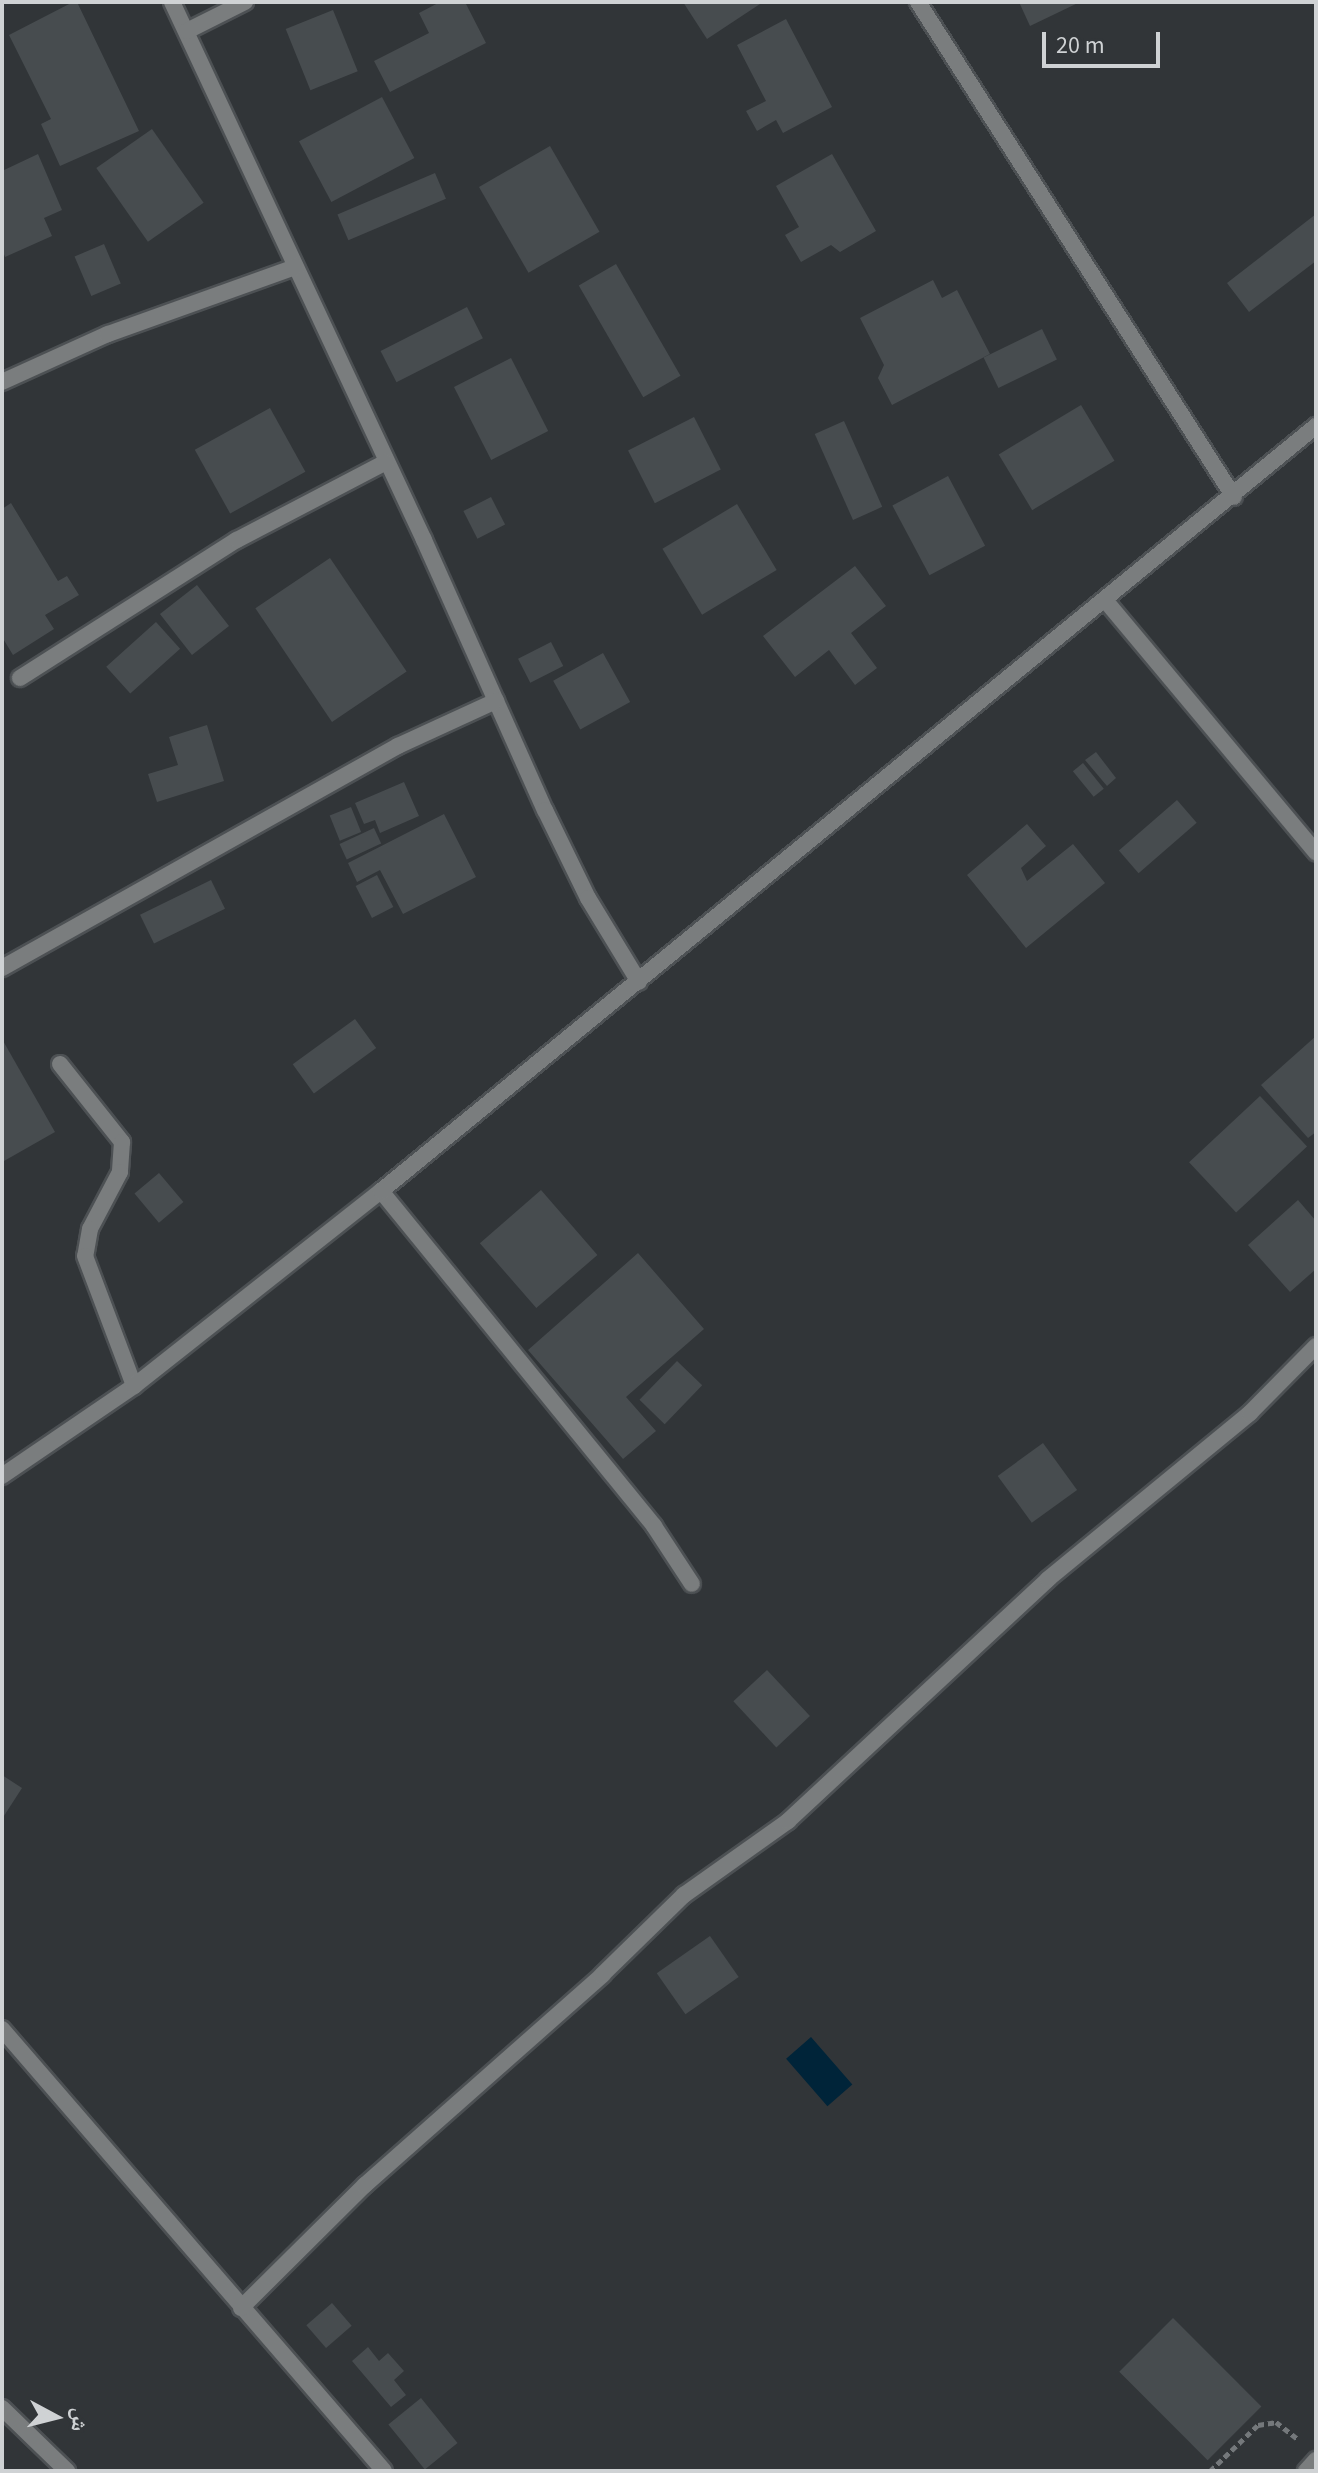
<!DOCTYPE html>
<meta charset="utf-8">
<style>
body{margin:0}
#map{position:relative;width:1318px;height:2473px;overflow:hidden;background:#313538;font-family:"Source Sans 3","Noto Naskh Arabic",sans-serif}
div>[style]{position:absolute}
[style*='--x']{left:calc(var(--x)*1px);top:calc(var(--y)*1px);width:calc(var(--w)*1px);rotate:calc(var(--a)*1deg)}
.water>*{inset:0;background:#002439;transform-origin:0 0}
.building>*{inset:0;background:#474c4f;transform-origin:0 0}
.path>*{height:5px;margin-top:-2.5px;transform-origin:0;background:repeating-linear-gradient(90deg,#74787b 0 6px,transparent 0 10px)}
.roads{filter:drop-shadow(2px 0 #4d5154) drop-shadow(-2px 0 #4d5154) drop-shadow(0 2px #4d5154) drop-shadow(0 -2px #4d5154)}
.minor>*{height:16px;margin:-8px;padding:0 8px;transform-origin:8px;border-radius:8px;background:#7a7d7e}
span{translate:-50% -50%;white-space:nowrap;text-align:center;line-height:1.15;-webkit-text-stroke:6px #313538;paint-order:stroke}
.frame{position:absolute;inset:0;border:4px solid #cfd2d4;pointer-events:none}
.north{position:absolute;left:16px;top:2377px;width:80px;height:80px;-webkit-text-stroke:6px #313538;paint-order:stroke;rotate:97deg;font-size:22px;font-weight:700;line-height:32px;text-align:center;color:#cfd2d4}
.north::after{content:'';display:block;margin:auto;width:28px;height:36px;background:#cfd2d4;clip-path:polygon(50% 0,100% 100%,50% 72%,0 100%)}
.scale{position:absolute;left:1042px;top:32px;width:118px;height:36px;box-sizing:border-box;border:4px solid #cfd2d4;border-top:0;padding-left:10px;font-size:24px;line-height:28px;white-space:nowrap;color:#cfd2d4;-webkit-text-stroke:6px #313538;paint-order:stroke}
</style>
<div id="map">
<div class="water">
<div style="left:811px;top:2037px;width:63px;height:33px;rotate:49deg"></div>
</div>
<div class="building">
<div style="clip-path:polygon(73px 2px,77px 2px,139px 131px,60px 166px,41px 124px,51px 119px,9px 35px)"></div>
<div style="clip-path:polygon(440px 2px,465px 2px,486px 43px,390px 92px,374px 61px,429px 33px,419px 13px)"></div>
<div style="clip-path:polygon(683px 2px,763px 2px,707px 39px)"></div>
<div style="clip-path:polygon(1019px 2px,1080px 2px,1030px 26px)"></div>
<div style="left:333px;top:10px;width:66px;height:51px;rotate:68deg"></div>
<div style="clip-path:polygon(786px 19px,832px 107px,783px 133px,776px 120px,757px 131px,746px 111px,766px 101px,737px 45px)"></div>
<div style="left:382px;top:97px;width:69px;height:94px;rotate:62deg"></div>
<div style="left:152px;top:129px;width:90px;height:68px;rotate:55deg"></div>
<div style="left:550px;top:146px;width:99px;height:82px;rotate:60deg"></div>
<div style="clip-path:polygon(38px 154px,62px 210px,44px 218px,52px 236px,5px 257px,2px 249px,2px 171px)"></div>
<div style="clip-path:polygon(832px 154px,876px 231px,840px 252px,831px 245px,801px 262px,785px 235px,799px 227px,776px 186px)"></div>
<div style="left:435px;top:173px;width:28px;height:106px;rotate:67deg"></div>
<div style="clip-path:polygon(1316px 214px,1316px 261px,1249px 312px,1227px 283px)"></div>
<div style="left:104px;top:244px;width:43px;height:32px;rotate:67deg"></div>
<div style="left:616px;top:264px;width:129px;height:43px;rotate:60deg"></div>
<div style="clip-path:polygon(933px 280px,942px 298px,957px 290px,990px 354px,892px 405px,878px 378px,884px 365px,860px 318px)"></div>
<div style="left:467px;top:307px;width:35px;height:97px;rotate:63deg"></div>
<div style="left:1042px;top:329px;width:34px;height:65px;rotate:64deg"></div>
<div style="left:511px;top:358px;width:82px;height:64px;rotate:63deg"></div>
<div style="left:1081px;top:405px;width:65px;height:96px;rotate:59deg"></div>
<div style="left:270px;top:408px;width:73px;height:86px;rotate:61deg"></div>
<div style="left:694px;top:417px;width:59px;height:74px;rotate:63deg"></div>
<div style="left:844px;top:421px;width:94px;height:32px;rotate:66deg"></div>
<div style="left:948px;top:476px;width:79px;height:63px;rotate:62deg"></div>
<div style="left:491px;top:497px;width:31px;height:31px;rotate:63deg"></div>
<div style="clip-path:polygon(11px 503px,58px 581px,67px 576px,79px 595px,45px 615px,54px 629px,13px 655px,2px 637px,2px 509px)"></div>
<div style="left:737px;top:504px;width:77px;height:87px;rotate:59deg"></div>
<div style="left:330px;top:558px;width:137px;height:90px;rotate:56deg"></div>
<div style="clip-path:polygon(855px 566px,886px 606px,851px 633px,877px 668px,855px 685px,829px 650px,795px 677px,763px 636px)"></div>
<div style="left:197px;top:585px;width:52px;height:47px;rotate:52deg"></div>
<div style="left:156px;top:622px;width:36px;height:67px;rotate:48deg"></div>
<div style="left:551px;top:642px;width:27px;height:37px;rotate:63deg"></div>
<div style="left:603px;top:653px;width:56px;height:57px;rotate:61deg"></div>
<div style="clip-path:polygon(207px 725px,224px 781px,157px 802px,148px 774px,178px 765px,169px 737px)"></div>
<div style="clip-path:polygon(1096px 752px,1116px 778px,1107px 786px,1085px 760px)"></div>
<div style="left:1083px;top:763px;width:33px;height:13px;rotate:51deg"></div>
<div style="clip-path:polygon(404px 782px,419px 816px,380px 833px,375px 820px,364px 824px,355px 803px)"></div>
<div style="left:1177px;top:800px;width:30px;height:77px;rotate:49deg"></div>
<div style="left:351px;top:807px;width:27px;height:23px;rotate:68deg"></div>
<div style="clip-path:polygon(444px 814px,476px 877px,403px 914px,380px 870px,357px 882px,348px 863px)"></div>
<div style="clip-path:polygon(1027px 824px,1046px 846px,1021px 868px,1027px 881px,1073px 844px,1105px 883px,1026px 948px,967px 875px)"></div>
<div style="left:374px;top:828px;width:17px;height:38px;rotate:65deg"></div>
<div style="left:377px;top:875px;width:36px;height:24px;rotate:63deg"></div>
<div style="left:211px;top:880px;width:32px;height:79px;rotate:64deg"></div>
<div style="left:355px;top:1019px;width:36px;height:77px;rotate:54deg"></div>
<div style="clip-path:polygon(1316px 1036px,1316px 1132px,1308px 1138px,1261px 1085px)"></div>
<div style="clip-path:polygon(2px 1039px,55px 1132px,4px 1161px,2px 1157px)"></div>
<div style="left:1260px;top:1096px;width:69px;height:97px;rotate:47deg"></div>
<div style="left:159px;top:1173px;width:38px;height:32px;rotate:50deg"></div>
<div style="left:541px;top:1190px;width:86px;height:81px;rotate:49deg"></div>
<div style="clip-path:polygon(1298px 1200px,1316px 1221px,1316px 1269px,1290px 1292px,1248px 1245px)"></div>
<div style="clip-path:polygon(638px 1253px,704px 1329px,626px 1397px,656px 1431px,623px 1459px,528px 1350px)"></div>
<div style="left:677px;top:1361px;width:35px;height:54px;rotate:44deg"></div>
<div style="left:1043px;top:1443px;width:58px;height:56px;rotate:54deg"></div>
<div style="left:767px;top:1670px;width:63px;height:46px;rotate:47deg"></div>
<div style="clip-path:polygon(2px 1775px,22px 1788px,2px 1819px)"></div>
<div style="left:710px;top:1936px;width:50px;height:65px;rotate:55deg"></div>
<div style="left:332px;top:2303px;width:30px;height:34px;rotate:49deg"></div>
<div style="left:1173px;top:2318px;width:125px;height:76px;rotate:45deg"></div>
<div style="clip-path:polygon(368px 2347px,379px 2361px,388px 2353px,404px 2371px,394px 2380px,406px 2395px,391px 2407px,352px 2361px)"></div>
<div style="left:421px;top:2398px;width:58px;height:42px;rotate:51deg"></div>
</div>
<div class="path">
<div style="--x:1210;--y:2471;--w:66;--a:-43.8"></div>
<div style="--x:1258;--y:2425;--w:18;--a:-9"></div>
<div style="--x:1276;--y:2422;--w:28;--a:38"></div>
</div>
<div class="roads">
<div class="minor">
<div style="--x:172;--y:2;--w:594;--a:64.9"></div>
<div style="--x:424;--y:540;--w:296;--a:65.9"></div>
<div style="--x:545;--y:810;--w:98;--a:64"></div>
<div style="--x:588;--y:898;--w:98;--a:58.7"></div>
<div style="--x:918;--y:2;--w:587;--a:57.45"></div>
<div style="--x:187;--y:31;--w:65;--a:-26.6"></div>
<div style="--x:2;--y:382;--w:116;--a:-24.4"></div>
<div style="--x:108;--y:334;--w:199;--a:-19.7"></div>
<div style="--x:1105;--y:600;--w:329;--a:50.1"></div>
<div style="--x:20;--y:678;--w:257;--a:-32.5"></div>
<div style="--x:237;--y:540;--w:168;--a:-27.6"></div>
<div style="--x:2;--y:968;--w:454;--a:-29.3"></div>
<div style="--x:398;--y:746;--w:108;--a:-24.7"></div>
<div style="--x:60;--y:1064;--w:100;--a:51.5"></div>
<div style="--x:122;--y:1142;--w:30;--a:94"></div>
<div style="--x:120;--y:1172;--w:64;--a:117.8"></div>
<div style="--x:90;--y:1229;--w:27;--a:100"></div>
<div style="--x:85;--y:1256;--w:139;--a:69.3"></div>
<div style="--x:381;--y:1191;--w:432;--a:50.8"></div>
<div style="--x:654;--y:1526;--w:69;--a:56.8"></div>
<div style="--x:2;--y:1476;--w:160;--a:-34.3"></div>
<div style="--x:134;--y:1386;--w:315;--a:-38.3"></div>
<div style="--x:381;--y:1191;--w:1208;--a:-39.29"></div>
<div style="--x:2;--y:2029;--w:584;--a:49.16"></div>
<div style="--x:241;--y:2308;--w:175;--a:-44.8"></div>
<div style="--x:365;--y:2185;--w:317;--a:-41.5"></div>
<div style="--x:602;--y:1975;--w:115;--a:-44.3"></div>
<div style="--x:684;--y:1895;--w:128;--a:-35.4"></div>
<div style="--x:788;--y:1821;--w:355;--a:-42.9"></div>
<div style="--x:1048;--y:1579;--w:261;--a:-39.4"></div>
<div style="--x:1250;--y:1413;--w:94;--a:-45.4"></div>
<div style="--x:2;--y:2408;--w:91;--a:44.1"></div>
<div style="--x:1306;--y:2471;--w:15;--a:-48"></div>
</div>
</div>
<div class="frame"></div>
<div class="north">ش</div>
<div class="scale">20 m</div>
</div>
